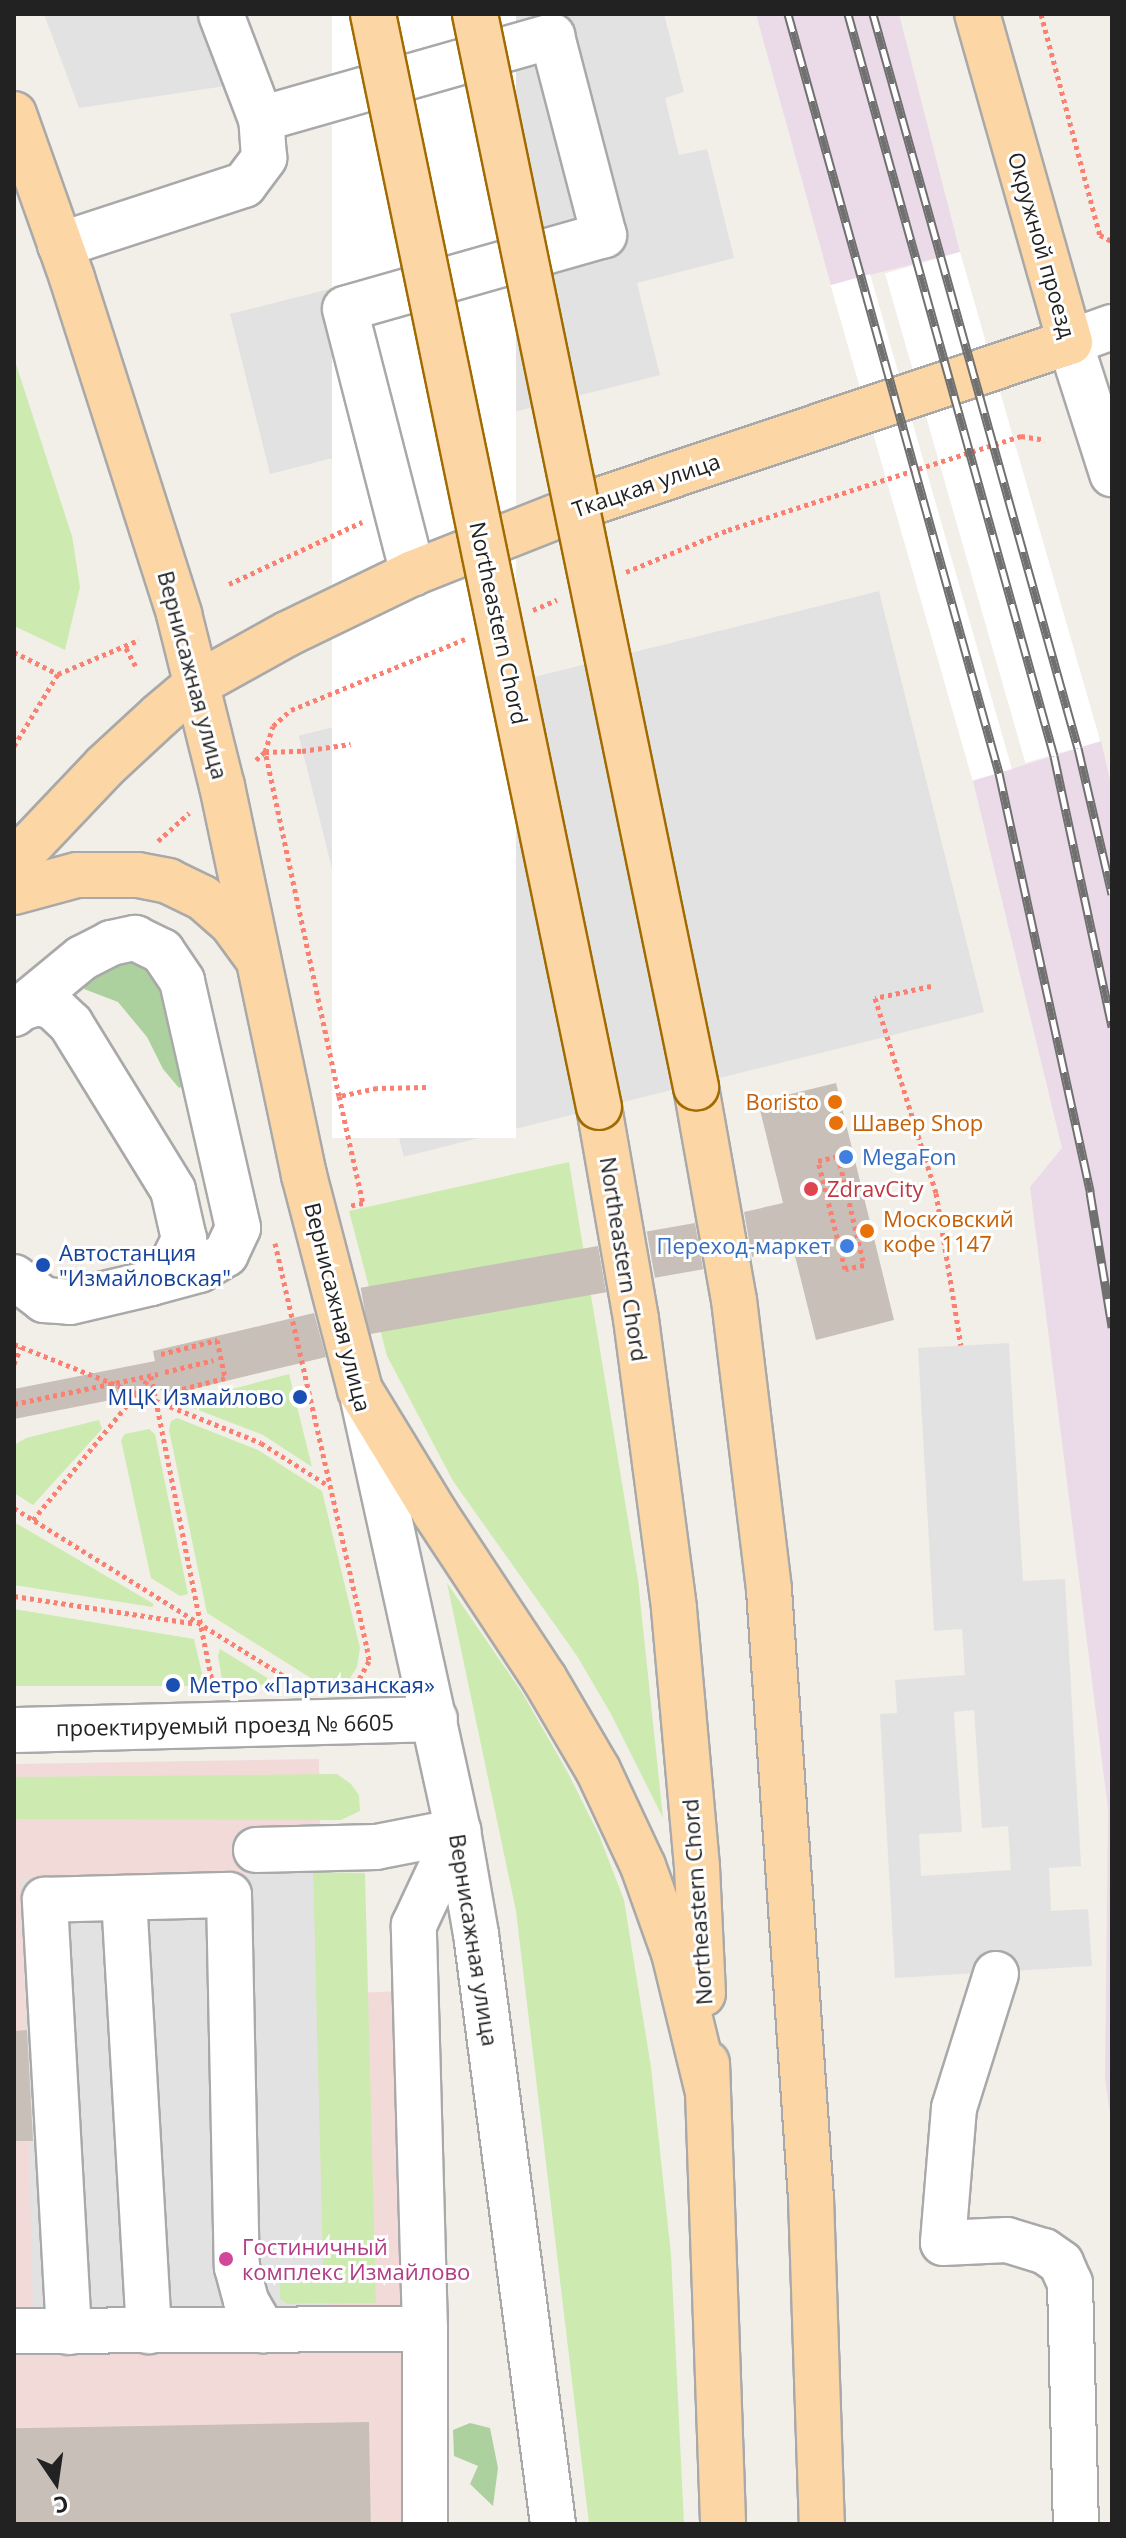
<!DOCTYPE html>
<meta charset="utf-8">
<style>
body{margin:0}
#map{position:relative;width:1126px;height:2538px;overflow:hidden;background:#f2efe9;font-family:"Open Sans",sans-serif}
div>[style]{position:absolute}
[style*='--x']{left:calc(var(--x)*1px);top:calc(var(--y)*1px);width:calc(var(--w)*1px);rotate:calc(var(--a)*1deg)}
.commercial>*{inset:0;background:#f2dad9}
.industrial>*{inset:0;background:#ebdbe8}
.grass>*{inset:0;background:#cdebb0}
.forest>*{inset:0;background:#add19e}
.parking>*{inset:0;background:#e2e2e2;transform-origin:0 0}
.pier>*{inset:0;background:#fff;transform-origin:0 0}
.building>*{inset:0;background:#c7bfb8;transform-origin:0 0}
.path>*{height:5px;margin-top:-2.5px;transform-origin:0;background:repeating-linear-gradient(90deg,#fa8072 0 4px,transparent 0 8px)}
.roads{filter:drop-shadow(2px 0 #a9a9a9) drop-shadow(-2px 0 #a9a9a9) drop-shadow(0 2px #a9a9a9) drop-shadow(0 -2px #a9a9a9)}
.minor>*{height:44px;margin:-22px;padding:0 22px;transform-origin:22px;border-radius:22px;background:#fff}
.major>*{height:44px;margin:-22px;padding:0 22px;transform-origin:22px;border-radius:22px;background:#fcd6a4}
.rail>*{height:9px;margin-top:-4.5px;transform-origin:0;background:repeating-linear-gradient(90deg,#fff 0 18px,#707070 0 36px);box-sizing:border-box;border-block:2px solid #707070}
.bridges{filter:drop-shadow(2px 0 #a06b00) drop-shadow(-2px 0 #a06b00) drop-shadow(0 2px #a06b00) drop-shadow(0 -2px #a06b00)}
.major-bridge>*{height:44px;margin:-22px;padding:0 22px;transform-origin:22px;border-radius:22px;background:#fcd6a4}
.dots>*{width:22px;height:22px;translate:-50% -50%;box-sizing:border-box;border:4px solid #fff;border-radius:50%}
span{translate:-50% -50%;white-space:nowrap;text-align:center;line-height:1.15;-webkit-text-stroke:6px #fff;paint-order:stroke}
.street-label{font-size:22px;color:#222}
.food-label{font-size:22px;color:#c56008}
.right{translate:-100% -50%;text-align:right}
.left{translate:0 -50%;text-align:left}
.shop-label{font-size:22px;color:#366cbe}
.health-label{font-size:22px;color:#be3a42}
.transit-label{font-size:22px;color:#164399}
.hotel-label{font-size:22px;color:#b23c85}
.frame{position:absolute;inset:0;border:16px solid #222;pointer-events:none}
.north{position:absolute;left:16px;top:2442px;width:80px;height:80px;-webkit-text-stroke:6px #fff;paint-order:stroke;rotate:167deg;font-size:22px;font-weight:700;line-height:32px;text-align:center;color:#222}
.north::after{content:'';display:block;margin:auto;width:28px;height:36px;background:#222;clip-path:polygon(50% 0,100% 100%,50% 72%,0 100%)}
</style>
<div id="map">
<div class="commercial">
<div style="clip-path:polygon(319px 1759px,323px 1994px,433px 1990px,444px 2524px,14px 2524px,14px 1764px)"></div>
</div>
<div class="industrial">
<div style="clip-path:polygon(756px 14px,899px 14px,960px 252px,831px 285px)"></div>
<div style="clip-path:polygon(1101px 741px,1112px 788px,1112px 2128px,1105px 2079px,1108px 1809px,1030px 1187px,1062px 1148px,973px 781px)"></div>
</div>
<div class="grass">
<div style="clip-path:polygon(14px 358px,72px 536px,80px 587px,65px 650px,14px 626px)"></div>
<div style="clip-path:polygon(569px 1162px,638px 1580px,663px 1818px,611px 1714px,577px 1656px,453px 1481px,387px 1356px,349px 1211px)"></div>
<div style="clip-path:polygon(289px 1374px,312px 1467px,263px 1435px,180px 1403px)"></div>
<div style="clip-path:polygon(177px 1418px,258px 1450px,322px 1491px,360px 1648px,357px 1667px,347px 1683px,322px 1685px,207px 1613px,169px 1430px,171px 1421px)"></div>
<div style="clip-path:polygon(99px 1420px,102px 1429px,33px 1505px,14px 1493px,14px 1445px,26px 1438px)"></div>
<div style="clip-path:polygon(149px 1429px,155px 1434px,188px 1594px,180px 1596px,151px 1578px,121px 1440px,125px 1434px)"></div>
<div style="clip-path:polygon(14px 1522px,154px 1604px,152px 1607px,14px 1585px)"></div>
<div style="clip-path:polygon(447px 1583px,523px 1694px,568px 1773px,599px 1835px,624px 1900px,651px 2067px,671px 2254px,684px 2524px,589px 2524px,516px 1911px)"></div>
<div style="clip-path:polygon(14px 1609px,194px 1639px,205px 1686px,14px 1686px)"></div>
<div style="clip-path:polygon(220px 1649px,269px 1679px,269px 1685px,223px 1685px,218px 1656px)"></div>
<div style="clip-path:polygon(337px 1774px,351px 1784px,359px 1795px,360px 1811px,341px 1820px,14px 1819px,14px 1777px)"></div>
<div style="clip-path:polygon(313px 1872px,365px 1873px,376px 2303px,287px 2304px,280px 2299px,279px 2278px,286px 2272px,323px 2270px)"></div>
</div>
<div class="forest">
<div style="clip-path:polygon(131px 953px,159px 974px,189px 1082px,179px 1088px,163px 1069px,147px 1037px,118px 1002px,84px 989px,91px 961px)"></div>
<div style="clip-path:polygon(470px 2423px,490px 2428px,498px 2468px,493px 2506px,470px 2484px,478px 2466px,454px 2456px,453px 2430px)"></div>
</div>
<div class="parking">
<div style="clip-path:polygon(44px 14px,205px 14px,232px 85px,79px 108px)"></div>
<div style="clip-path:polygon(429px 14px,664px 14px,684px 92px,665px 98px,679px 155px,707px 149px,734px 258px,637px 283px,660px 375px,270px 474px,230px 314px,488px 249px)"></div>
<div style="left:879px;top:591px;width:434px;height:598px;rotate:76deg"></div>
<div style="clip-path:polygon(evenodd,1009px 1343px,1023px 1581px,1065px 1579px,1081px 1866px,1049px 1868px,1051px 1911px,1088px 1909px,1092px 1966px,895px 1978px,880px 1714px,897px 1713px,895px 1680px,965px 1675px,962px 1629px,934px 1631px,918px 1348px,1009px 1343px,974px 1710px,982px 1828px,1008px 1826px,1011px 1870px,921px 1876px,919px 1834px,962px 1832px,954px 1712px,974px 1710px)"></div>
<div style="clip-path:polygon(313px 1872px,323px 2271px,286px 2272px,279px 2279px,280px 2299px,287px 2304px,328px 2303px,329px 2338px,34px 2346px,22px 1879px)"></div>
</div>
<div class="pier">
<div style="left:332px;top:14px;width:184px;height:1124px"></div>
<div style="left:960px;top:252px;width:509px;height:78px;rotate:74deg"></div>
<div style="left:870px;top:274px;width:515px;height:41px;rotate:74deg"></div>
</div>
<div class="building">
<div style="clip-path:polygon(836px 1083px,894px 1320px,816px 1340px,793px 1248px,752px 1257px,744px 1212px,783px 1203px,758px 1102px)"></div>
<div style="left:695px;top:1223px;width:47px;height:49px;rotate:80deg"></div>
<div style="left:598px;top:1246px;width:47px;height:241px;rotate:80deg"></div>
<div style="clip-path:polygon(314px 1313px,326px 1357px,164px 1396px,162px 1390px,14px 1419px,14px 1389px,155px 1361px,153px 1351px)"></div>
<div style="clip-path:polygon(27px 2030px,33px 2141px,14px 2141px,14px 2031px)"></div>
<div style="left:369px;top:2422px;width:102px;height:355px;rotate:89deg"></div>
</div>
<div class="path">
<div style="--x:1041;--y:14;--w:229;--a:75.1"></div>
<div style="--x:1100;--y:235;--w:13;--a:27"></div>
<div style="--x:626;--y:572;--w:110;--a:-22.4"></div>
<div style="--x:728;--y:530;--w:308;--a:-17.8"></div>
<div style="--x:1021;--y:436;--w:24;--a:9"></div>
<div style="--x:229;--y:584;--w:147;--a:-25"></div>
<div style="--x:533;--y:610;--w:26;--a:-23"></div>
<div style="--x:126;--y:648;--w:24;--a:62"></div>
<div style="--x:14;--y:652;--w:49;--a:26.6"></div>
<div style="--x:14;--y:746;--w:84;--a:-58.6"></div>
<div style="--x:58;--y:674;--w:88;--a:-22.8"></div>
<div style="--x:256;--y:760;--w:12;--a:-42"></div>
<div style="--x:265;--y:752;--w:37;--a:-2"></div>
<div style="--x:302;--y:751;--w:49;--a:-8.1"></div>
<div style="--x:158;--y:841;--w:42;--a:-42.1"></div>
<div style="--x:931;--y:986;--w:57;--a:167.9"></div>
<div style="--x:875;--y:998;--w:204;--a:72.6"></div>
<div style="--x:936;--y:1193;--w:154;--a:80.7"></div>
<div style="--x:426;--y:1087;--w:49;--a:178.8"></div>
<div style="--x:377;--y:1088;--w:39;--a:168"></div>
<div style="--x:339;--y:1096;--w:352;--a:-102.1"></div>
<div style="--x:265;--y:752;--w:27;--a:-73"></div>
<div style="--x:273;--y:726;--w:24;--a:-42"></div>
<div style="--x:291;--y:710;--w:188;--a:-22.2"></div>
<div style="--x:339;--y:1096;--w:110;--a:77.4"></div>
<div style="--x:363;--y:1203;--w:14;--a:168"></div>
<div style="--x:838;--y:1156;--w:112;--a:76.6"></div>
<div style="--x:864;--y:1265;--w:19;--a:168"></div>
<div style="--x:845;--y:1269;--w:111;--a:-104"></div>
<div style="--x:818;--y:1161;--w:21;--a:-14"></div>
<div style="--x:275;--y:1243;--w:415;--a:77.2"></div>
<div style="--x:367;--y:1648;--w:13;--a:81"></div>
<div style="--x:369;--y:1661;--w:25;--a:119"></div>
<div style="--x:14;--y:1344;--w:266;--a:21.8"></div>
<div style="--x:261;--y:1443;--w:80;--a:32.3"></div>
<div style="--x:161;--y:1354;--w:58;--a:-14"></div>
<div style="--x:217;--y:1340;--w:39;--a:78"></div>
<div style="--x:225;--y:1378;--w:57;--a:165.7"></div>
<div style="--x:14;--y:1364;--w:18;--a:-68"></div>
<div style="--x:165;--y:1372;--w:50;--a:-13.8"></div>
<div style="--x:14;--y:1404;--w:147;--a:-11.8"></div>
<div style="--x:14;--y:1508;--w:331;--a:31.9"></div>
<div style="--x:33;--y:1520;--w:186;--a:-50.7"></div>
<div style="--x:151;--y:1376;--w:317;--a:78.7"></div>
<div style="--x:14;--y:1596;--w:184;--a:8.7"></div>
</div>
<div class="roads">
<div class="minor">
<div style="--x:261;--y:119;--w:303;--a:-15.9"></div>
<div style="--x:552;--y:36;--w:206;--a:75.4"></div>
<div style="--x:604;--y:235;--w:269;--a:164.1"></div>
<div style="--x:345;--y:309;--w:273;--a:75.6"></div>
<div style="--x:60;--y:245;--w:194;--a:-18.1"></div>
<div style="--x:244;--y:185;--w:34;--a:-53"></div>
<div style="--x:264;--y:158;--w:39;--a:-94"></div>
<div style="--x:261;--y:119;--w:112;--a:-110.9"></div>
<div style="--x:1112;--y:327;--w:45;--a:160.3"></div>
<div style="--x:1070;--y:342;--w:139;--a:72.3"></div>
<div style="--x:14;--y:1014;--w:88;--a:-39.5"></div>
<div style="--x:82;--y:958;--w:33;--a:-27"></div>
<div style="--x:111;--y:943;--w:25;--a:-12"></div>
<div style="--x:135;--y:938;--w:30;--a:26"></div>
<div style="--x:162;--y:951;--w:36;--a:56"></div>
<div style="--x:182;--y:981;--w:253;--a:77.2"></div>
<div style="--x:238;--y:1228;--w:29;--a:115"></div>
<div style="--x:226;--y:1254;--w:31;--a:149"></div>
<div style="--x:199;--y:1270;--w:50;--a:164.8"></div>
<div style="--x:14;--y:1277;--w:38;--a:37"></div>
<div style="--x:44;--y:1300;--w:26;--a:4"></div>
<div style="--x:70;--y:1302;--w:83;--a:-13.2"></div>
<div style="--x:151;--y:1283;--w:28;--a:-42"></div>
<div style="--x:172;--y:1264;--w:28;--a:-64"></div>
<div style="--x:184;--y:1239;--w:50;--a:-102.7"></div>
<div style="--x:173;--y:1190;--w:195;--a:-121.6"></div>
<div style="--x:71;--y:1024;--w:25;--a:-137"></div>
<div style="--x:53;--y:1007;--w:16;--a:-165"></div>
<div style="--x:38;--y:1003;--w:17;--a:163"></div>
<div style="--x:363;--y:1399;--w:442;--a:77.6"></div>
<div style="--x:458;--y:1831;--w:105;--a:80.1"></div>
<div style="--x:476;--y:1934;--w:595;--a:82.56"></div>
<div style="--x:14;--y:1730;--w:421;--a:-1.5"></div>
<div style="--x:256;--y:1850;--w:120;--a:-1.4"></div>
<div style="--x:376;--y:1847;--w:84;--a:-11"></div>
<div style="--x:124;--y:1898;--w:434;--a:86.7"></div>
<div style="--x:996;--y:1974;--w:140;--a:107.4"></div>
<div style="--x:954;--y:2108;--w:135;--a:94.7"></div>
<div style="--x:943;--y:2243;--w:64;--a:-2.7"></div>
<div style="--x:1007;--y:2240;--w:39;--a:17"></div>
<div style="--x:1044;--y:2251;--w:21;--a:35"></div>
<div style="--x:1061;--y:2263;--w:22;--a:66"></div>
<div style="--x:1070;--y:2283;--w:241;--a:88.6"></div>
<div style="--x:14;--y:2331;--w:411;--a:-0.3"></div>
<div style="--x:69;--y:2332;--w:433;--a:-93.2"></div>
<div style="--x:45;--y:1900;--w:184;--a:-1.6"></div>
<div style="--x:229;--y:1895;--w:372;--a:88.8"></div>
<div style="--x:237;--y:2267;--w:35;--a:75"></div>
<div style="--x:246;--y:2301;--w:34;--a:60"></div>
<div style="--x:425;--y:2524;--w:195;--a:-90"></div>
<div style="--x:425;--y:2329;--w:404;--a:-91.6"></div>
<div style="--x:414;--y:1925;--w:104;--a:-64.9"></div>
</div>
<div class="major">
<div style="--x:14;--y:114;--w:174;--a:70.5"></div>
<div style="--x:72;--y:278;--w:353;--a:72.3"></div>
<div style="--x:179;--y:614;--w:177;--a:76"></div>
<div style="--x:222;--y:786;--w:398;--a:78.1"></div>
<div style="--x:304;--y:1175;--w:222;--a:75.4"></div>
<div style="--x:360;--y:1390;--w:144;--a:58.6"></div>
<div style="--x:435;--y:1513;--w:198;--a:56.6"></div>
<div style="--x:544;--y:1678;--w:107;--a:59.6"></div>
<div style="--x:598;--y:1770;--w:106;--a:64.9"></div>
<div style="--x:643;--y:1866;--w:92;--a:70.4"></div>
<div style="--x:674;--y:1953;--w:144;--a:76.3"></div>
<div style="--x:14;--y:862;--w:132;--a:-46.5"></div>
<div style="--x:105;--y:766;--w:75;--a:-42.8"></div>
<div style="--x:160;--y:715;--w:48;--a:-40"></div>
<div style="--x:197;--y:684;--w:103;--a:-29.1"></div>
<div style="--x:287;--y:634;--w:140;--a:-25.8"></div>
<div style="--x:413;--y:573;--w:190;--a:-21.6"></div>
<div style="--x:590;--y:503;--w:506;--a:-18.54"></div>
<div style="--x:1070;--y:342;--w:341;--a:-105.8"></div>
<div style="--x:14;--y:892;--w:65;--a:-15.1"></div>
<div style="--x:77;--y:875;--w:61;--a:0"></div>
<div style="--x:138;--y:875;--w:31;--a:11"></div>
<div style="--x:168;--y:881;--w:39;--a:26"></div>
<div style="--x:203;--y:898;--w:37;--a:41"></div>
<div style="--x:231;--y:922;--w:41;--a:54"></div>
<div style="--x:696;--y:1087;--w:216;--a:79.9"></div>
<div style="--x:734;--y:1300;--w:292;--a:83.1"></div>
<div style="--x:769;--y:1590;--w:609;--a:86.05"></div>
<div style="--x:811;--y:2198;--w:326;--a:88.1"></div>
<div style="--x:599;--y:1107;--w:215;--a:80.1"></div>
<div style="--x:636;--y:1319;--w:292;--a:82.5"></div>
<div style="--x:674;--y:1609;--w:259;--a:84.9"></div>
<div style="--x:697;--y:1867;--w:127;--a:87.3"></div>
<div style="--x:707;--y:2063;--w:461;--a:88"></div>
</div>
</div>
<div class="rail">
<div style="--x:788;--y:14;--w:788;--a:74.46"></div>
<div style="--x:999;--y:773;--w:429;--a:77.7"></div>
<div style="--x:1090;--y:1192;--w:137;--a:80.7"></div>
<div style="--x:848;--y:14;--w:770;--a:74.48"></div>
<div style="--x:1054;--y:756;--w:277;--a:77.9"></div>
<div style="--x:873;--y:14;--w:762;--a:74.4"></div>
<div style="--x:1078;--y:748;--w:150;--a:76.9"></div>
</div>
<div class="bridges">
<div class="major-bridge">
<div style="--x:373;--y:14;--w:1116;--a:78.32"></div>
<div style="--x:475;--y:14;--w:1096;--a:78.36"></div>
</div>
</div>
<div class="dots">
<div style="left:835px;top:1102px;background:#e8710a"></div>
<div style="left:836px;top:1123px;background:#e8710a"></div>
<div style="left:846px;top:1157px;background:#3f7fe0"></div>
<div style="left:811px;top:1189px;background:#e0444e"></div>
<div style="left:867px;top:1231px;background:#e8710a"></div>
<div style="left:847px;top:1246px;background:#3f7fe0"></div>
<div style="left:43px;top:1265px;background:#1a4fb4"></div>
<div style="left:300px;top:1397px;background:#1a4fb4"></div>
<div style="left:173px;top:1685px;background:#1a4fb4"></div>
<div style="left:226px;top:2259px;background:#d1479c"></div>
</div>
<div class="street-label">
<span style="left:1042px;top:245px;rotate:74deg">Окружной проезд</span>
<span style="left:646px;top:485px;rotate:-19deg">Ткацкая улица</span>
<span style="left:499px;top:623px;rotate:78deg">Northeastern Chord</span>
<span style="left:193px;top:675px;rotate:75deg">Вернисажная улица</span>
<span style="left:624px;top:1259px;rotate:81deg">Northeastern Chord</span>
<span style="left:338px;top:1307px;rotate:76deg">Вернисажная улица</span>
<span style="left:225px;top:1725px;rotate:-1deg">проектируемый проезд № 6605</span>
<span style="left:697px;top:1902px;rotate:-94deg">Northeastern Chord</span>
<span style="left:474px;top:1940px;rotate:81deg">Вернисажная улица</span>
</div>
<div class="food-label">
<span class="right" style="left:819px;top:1102px">Boristo</span>
<span class="left" style="left:852px;top:1123px">Шавер Shop</span>
<span class="left" style="left:883px;top:1231px">Московский<br>кофе 1147</span>
</div>
<div class="shop-label">
<span class="left" style="left:862px;top:1157px">MegaFon</span>
<span class="right" style="left:831px;top:1246px">Переход-маркет</span>
</div>
<div class="health-label">
<span class="left" style="left:827px;top:1189px">ZdravCity</span>
</div>
<div class="transit-label">
<span class="left" style="left:59px;top:1265px">Автостанция<br>"Измайловская"</span>
<span class="right" style="left:284px;top:1397px">МЦК Измайлово</span>
<span class="left" style="left:189px;top:1685px">Метро «Партизанская»</span>
</div>
<div class="hotel-label">
<span class="left" style="left:242px;top:2259px">Гостиничный<br>комплекс Измайлово</span>
</div>
<div class="frame"></div>
<div class="north">С</div>
</div>
